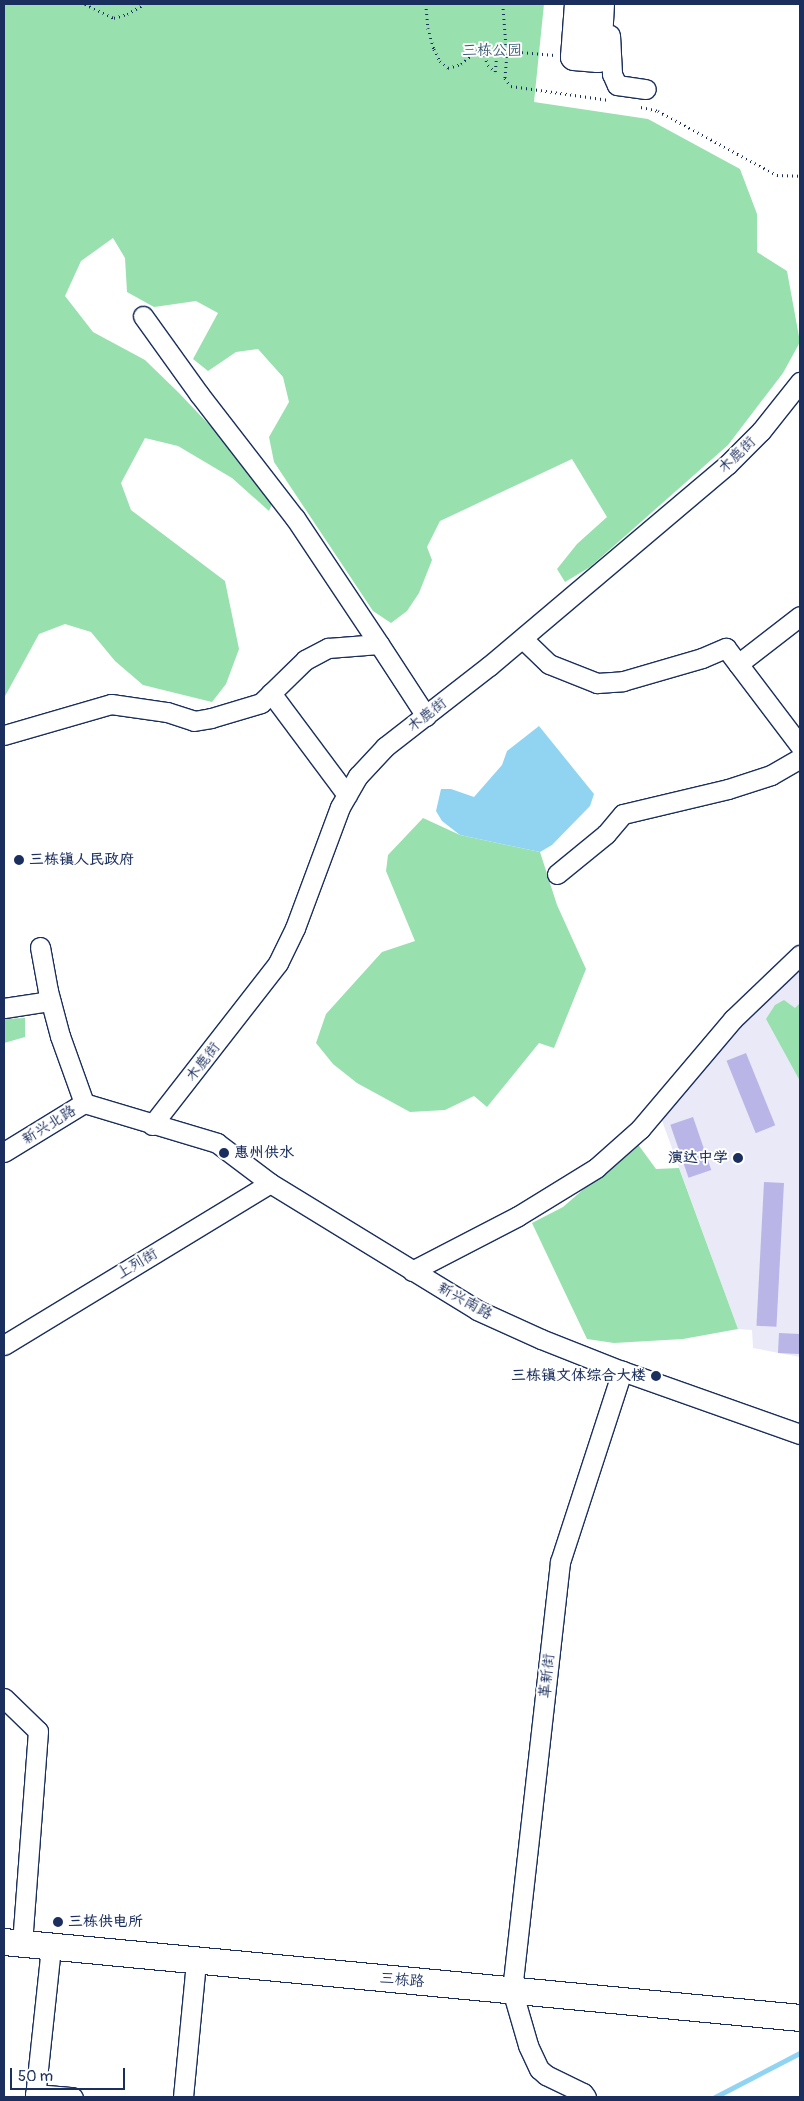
<!DOCTYPE html>
<meta charset="utf-8">
<style>
body{margin:0}
#map{position:relative;width:804px;height:2101px;overflow:hidden;background:#fff;font-family:Pangolin,"LXGW WenKai TC",sans-serif}
div>[style]{position:absolute}
[style*='--x']{left:calc(var(--x)*1px);top:calc(var(--y)*1px);width:calc(var(--w)*1px);rotate:calc(var(--a)*1deg)}
.built>*{inset:0;background:#eae9f8}
.green>*{inset:0;background:#98e0ae}
.water>*{inset:0;background:#90d4f2}
.stream>*{height:4.5px;margin:-2.25px;padding:0 2.25px;transform-origin:2.25px;border-radius:2.25px;background:#90d4f2}
.building>*{inset:0;background:#b9b5e7;transform-origin:0 0}
.path>*{height:2.5px;margin-top:-1.25px;transform-origin:0;background:repeating-linear-gradient(90deg,#1b2f5e 0 1px,transparent 0 5px)}
.roads{filter:drop-shadow(1px 0 #1b2f5e) drop-shadow(-1px 0 #1b2f5e) drop-shadow(0 1px #1b2f5e) drop-shadow(0 -1px #1b2f5e)}
.street>*{height:19px;margin:-9.5px;padding:0 9.5px;transform-origin:9.5px;border-radius:9.5px;background:#fff}
.secondary>*{height:26px;margin:-13px;padding:0 13px;transform-origin:13px;border-radius:13px;background:#fff}
.dots>*{width:14px;height:14px;translate:-50% -50%;box-sizing:border-box;border:2px solid #fff;border-radius:50%}
span{translate:-50% -50%;white-space:nowrap;text-align:center;line-height:1.15;-webkit-text-stroke:4px #fff;paint-order:stroke}
.park-label{font-size:15px;color:#3a5b72}
.street-label{font-size:15px;color:#1b2f5e}
.poi-label{font-size:15px;color:#1b2f5e;font-weight:700}
.left{translate:0 -50%;text-align:left}
.right{translate:-100% -50%;text-align:right}
.frame{position:absolute;inset:0;border:5px solid #1b2f5e;pointer-events:none}
.scale{position:absolute;left:10px;top:2068px;width:115px;height:22px;box-sizing:border-box;border:2px solid #1b2f5e;border-top:0;padding-left:6px;font-size:15px;line-height:18px;white-space:nowrap;color:#1b2f5e;-webkit-text-stroke:4px #fff;paint-order:stroke}
</style>
<div id="map">
<div class="built">
<div style="clip-path:polygon(800px 966px,800px 1357px,753px 1348px,752px 1330px,738px 1329px,661px 1118px,743px 1023px,785px 977px)"></div>
</div>
<div class="green">
<div style="clip-path:polygon(4px 4px,544px 4px,534px 102px,648px 119px,740px 169px,757px 214px,757px 252px,787px 271px,800px 342px,783px 373px,728px 445px,590px 567px,565px 582px,557px 569px,577px 544px,607px 517px,572px 459px,440px 521px,427px 547px,432px 560px,419px 593px,407px 611px,391px 623px,373px 611px,274px 462px,269px 437px,289px 402px,283px 377px,258px 349px,236px 352px,208px 371px,193px 359px,218px 313px,196px 301px,154px 307px,127px 292px,125px 258px,113px 238px,81px 261px,65px 296px,93px 332px,145px 360px,179px 393px,255px 473px,272px 504px,269px 511px,232px 478px,178px 446px,145px 438px,121px 483px,131px 510px,225px 581px,239px 649px,226px 684px,212px 702px,143px 685px,115px 661px,91px 632px,65px 624px,39px 634px,4px 698px)"></div>
<div style="clip-path:polygon(423px 818px,460px 835px,540px 852px,557px 905px,586px 969px,554px 1048px,539px 1043px,487px 1107px,474px 1096px,445px 1110px,410px 1112px,357px 1083px,333px 1064px,316px 1043px,326px 1014px,382px 952px,415px 941px,386px 871px,388px 855px)"></div>
<div style="clip-path:polygon(784px 1000px,795px 1008px,800px 1003px,800px 1081px,766px 1019px,775px 1005px)"></div>
<div style="clip-path:polygon(25px 1018px,25px 1037px,4px 1043px,4px 1019px)"></div>
<div style="clip-path:polygon(637px 1143px,656px 1169px,679px 1168px,738px 1329px,683px 1339px,614px 1343px,587px 1339px,532px 1223px,563px 1207px)"></div>
</div>
<div class="water">
<div style="clip-path:polygon(539px 726px,594px 794px,590px 806px,552px 845px,540px 852px,460px 835px,442px 821px,436px 811px,441px 789px,451px 789px,474px 797px,502px 765px,507px 751px)"></div>
</div>
<div class="stream">
<div style="--x:715;--y:2097;--w:96;--a:-27.4"></div>
</div>
<div class="building">
<div style="left:746px;top:1053px;width:78px;height:21px;rotate:68deg"></div>
<div style="left:693px;top:1117px;width:56px;height:24px;rotate:71deg"></div>
<div style="left:764px;top:1182px;width:20px;height:144px;rotate:3deg"></div>
<div style="left:779px;top:1333px;width:21px;height:20px;rotate:3deg"></div>
</div>
<div class="path">
<div style="--x:85;--y:4;--w:32;--a:26"></div>
<div style="--x:114;--y:18;--w:14;--a:-17"></div>
<div style="--x:127;--y:14;--w:20;--a:-30"></div>
<div style="--x:426;--y:4;--w:24;--a:85"></div>
<div style="--x:428;--y:28;--w:22;--a:74"></div>
<div style="--x:434;--y:49;--w:13;--a:63"></div>
<div style="--x:440;--y:61;--w:11;--a:41"></div>
<div style="--x:448;--y:68;--w:14;--a:-17"></div>
<div style="--x:461;--y:64;--w:21;--a:-39"></div>
<div style="--x:477;--y:51;--w:6;--a:0"></div>
<div style="--x:483;--y:51;--w:15;--a:70"></div>
<div style="--x:488;--y:65;--w:10;--a:45"></div>
<div style="--x:495;--y:72;--w:22;--a:-85"></div>
<div style="--x:497;--y:50;--w:58;--a:4.9"></div>
<div style="--x:503;--y:4;--w:53;--a:85.7"></div>
<div style="--x:507;--y:57;--w:21;--a:95"></div>
<div style="--x:505;--y:78;--w:10;--a:53"></div>
<div style="--x:511;--y:86;--w:99;--a:8.1"></div>
<div style="--x:641;--y:107;--w:17;--a:13"></div>
<div style="--x:658;--y:111;--w:135;--a:28.3"></div>
<div style="--x:777;--y:175;--w:23;--a:2"></div>
</div>
<div class="roads">
<div class="street">
<div style="--x:610;--y:35;--w:39;--a:87"></div>
<div style="--x:612;--y:74;--w:12;--a:66"></div>
<div style="--x:617;--y:85;--w:29;--a:8"></div>
<div style="--x:143;--y:316;--w:96;--a:54.3"></div>
<div style="--x:199;--y:394;--w:157;--a:52.3"></div>
<div style="--x:295;--y:518;--w:151;--a:56.3"></div>
<div style="--x:523;--y:639;--w:36;--a:44"></div>
<div style="--x:549;--y:664;--w:52;--a:21.6"></div>
<div style="--x:597;--y:683;--w:26;--a:-4"></div>
<div style="--x:623;--y:681;--w:82;--a:-16.2"></div>
<div style="--x:702;--y:658;--w:26;--a:-23"></div>
<div style="--x:726;--y:648;--w:123;--a:52.9"></div>
<div style="--x:738;--y:664;--w:78;--a:-37.7"></div>
<div style="--x:271;--y:693;--w:127;--a:53.3"></div>
<div style="--x:4;--y:735;--w:111;--a:-16.2"></div>
<div style="--x:111;--y:704;--w:57;--a:8.1"></div>
<div style="--x:167;--y:712;--w:28;--a:18"></div>
<div style="--x:194;--y:721;--w:17;--a:-10"></div>
<div style="--x:211;--y:718;--w:52;--a:-16.7"></div>
<div style="--x:261;--y:703;--w:62;--a:-44.3"></div>
<div style="--x:305;--y:660;--w:26;--a:-28"></div>
<div style="--x:328;--y:648;--w:51;--a:-4.5"></div>
<div style="--x:379;--y:644;--w:86;--a:56.9"></div>
<div style="--x:557;--y:874;--w:63;--a:-39.2"></div>
<div style="--x:606;--y:834;--w:26;--a:-50"></div>
<div style="--x:623;--y:814;--w:108;--a:-13.4"></div>
<div style="--x:728;--y:789;--w:45;--a:-18"></div>
<div style="--x:771;--y:775;--w:34;--a:-30"></div>
<div style="--x:40;--y:947;--w:45;--a:79.7"></div>
<div style="--x:48;--y:991;--w:47;--a:75.1"></div>
<div style="--x:60;--y:1036;--w:71;--a:70.3"></div>
<div style="--x:4;--y:1008;--w:47;--a:-8.7"></div>
<div style="--x:152;--y:1125;--w:205;--a:-52.1"></div>
<div style="--x:278;--y:963;--w:39;--a:-64"></div>
<div style="--x:295;--y:928;--w:129;--a:-69.6"></div>
<div style="--x:340;--y:807;--w:36;--a:-60"></div>
<div style="--x:358;--y:776;--w:40;--a:-47"></div>
<div style="--x:385;--y:747;--w:132;--a:-37.9"></div>
<div style="--x:489;--y:666;--w:312;--a:-40.2"></div>
<div style="--x:727;--y:465;--w:48;--a:-45"></div>
<div style="--x:761;--y:431;--w:63;--a:-51.5"></div>
<div style="--x:4;--y:1152;--w:94;--a:-31.5"></div>
<div style="--x:84;--y:1103;--w:139;--a:16.7"></div>
<div style="--x:217;--y:1143;--w:66;--a:37"></div>
<div style="--x:270;--y:1183;--w:243;--a:31.5"></div>
<div style="--x:477;--y:1310;--w:70;--a:24.4"></div>
<div style="--x:541;--y:1339;--w:87;--a:21.6"></div>
<div style="--x:622;--y:1371;--w:189;--a:19.5"></div>
<div style="--x:412;--y:1271;--w:119;--a:-27.4"></div>
<div style="--x:518;--y:1216;--w:92;--a:-31.6"></div>
<div style="--x:596;--y:1168;--w:59;--a:-41.6"></div>
<div style="--x:640;--y:1129;--w:144;--a:-49.8"></div>
<div style="--x:733;--y:1019;--w:93;--a:-43.7"></div>
<div style="--x:4;--y:1345;--w:311;--a:-31.3"></div>
<div style="--x:4;--y:1698;--w:47;--a:44.1"></div>
<div style="--x:38;--y:1731;--w:214;--a:94.3"></div>
<div style="--x:35;--y:2094;--w:38;--a:5"></div>
<div style="--x:35;--y:2097;--w:151;--a:-83.9"></div>
<div style="--x:183;--y:2097;--w:137;--a:-84.5"></div>
<div style="--x:586;--y:2097;--w:5;--a:-127"></div>
<div style="--x:583;--y:2093;--w:41;--a:-154.1"></div>
<div style="--x:546;--y:2075;--w:9;--a:-139"></div>
<div style="--x:539;--y:2069;--w:26;--a:-115"></div>
<div style="--x:528;--y:2045;--w:57;--a:-106.2"></div>
<div style="--x:512;--y:1990;--w:431;--a:-83.6"></div>
<div style="--x:560;--y:1562;--w:201;--a:-72"></div>
</div>
<div class="secondary">
<div style="--x:578;--y:4;--w:53;--a:94.3"></div>
<div style="--x:574;--y:57;--w:24;--a:5"></div>
<div style="--x:598;--y:59;--w:55;--a:-86.9"></div>
<div style="--x:4;--y:1942;--w:800;--a:5.45"></div>
</div>
</div>
<div class="dots">
<div style="left:19px;top:860px;background:#1b2f5e"></div>
<div style="left:224px;top:1153px;background:#1b2f5e"></div>
<div style="left:738px;top:1158px;background:#1b2f5e"></div>
<div style="left:656px;top:1376px;background:#1b2f5e"></div>
<div style="left:58px;top:1922px;background:#1b2f5e"></div>
</div>
<div class="park-label">
<span style="left:492px;top:51px">三栋公园</span>
</div>
<div class="street-label">
<span style="left:737px;top:455px;rotate:-44deg">木鹿街</span>
<span style="left:427px;top:715px;rotate:-38deg">木鹿街</span>
<span style="left:203px;top:1062px;rotate:-52deg">木鹿街</span>
<span style="left:49px;top:1125px;rotate:-32deg">新兴北路</span>
<span style="left:137px;top:1264px;rotate:-31deg">上列街</span>
<span style="left:465px;top:1301px;rotate:29deg">新兴南路</span>
<span style="left:547px;top:1676px;rotate:-84deg">革新街</span>
<span style="left:402px;top:1980px;rotate:5deg">三栋路</span>
</div>
<div class="poi-label">
<span class="left" style="left:29px;top:860px">三栋镇人民政府</span>
<span class="left" style="left:234px;top:1153px">惠州供水</span>
<span class="right" style="left:728px;top:1158px">演达中学</span>
<span class="right" style="left:646px;top:1376px">三栋镇文体综合大楼</span>
<span class="left" style="left:68px;top:1922px">三栋供电所</span>
</div>
<div class="frame"></div>
<div class="scale">50 m</div>
</div>
